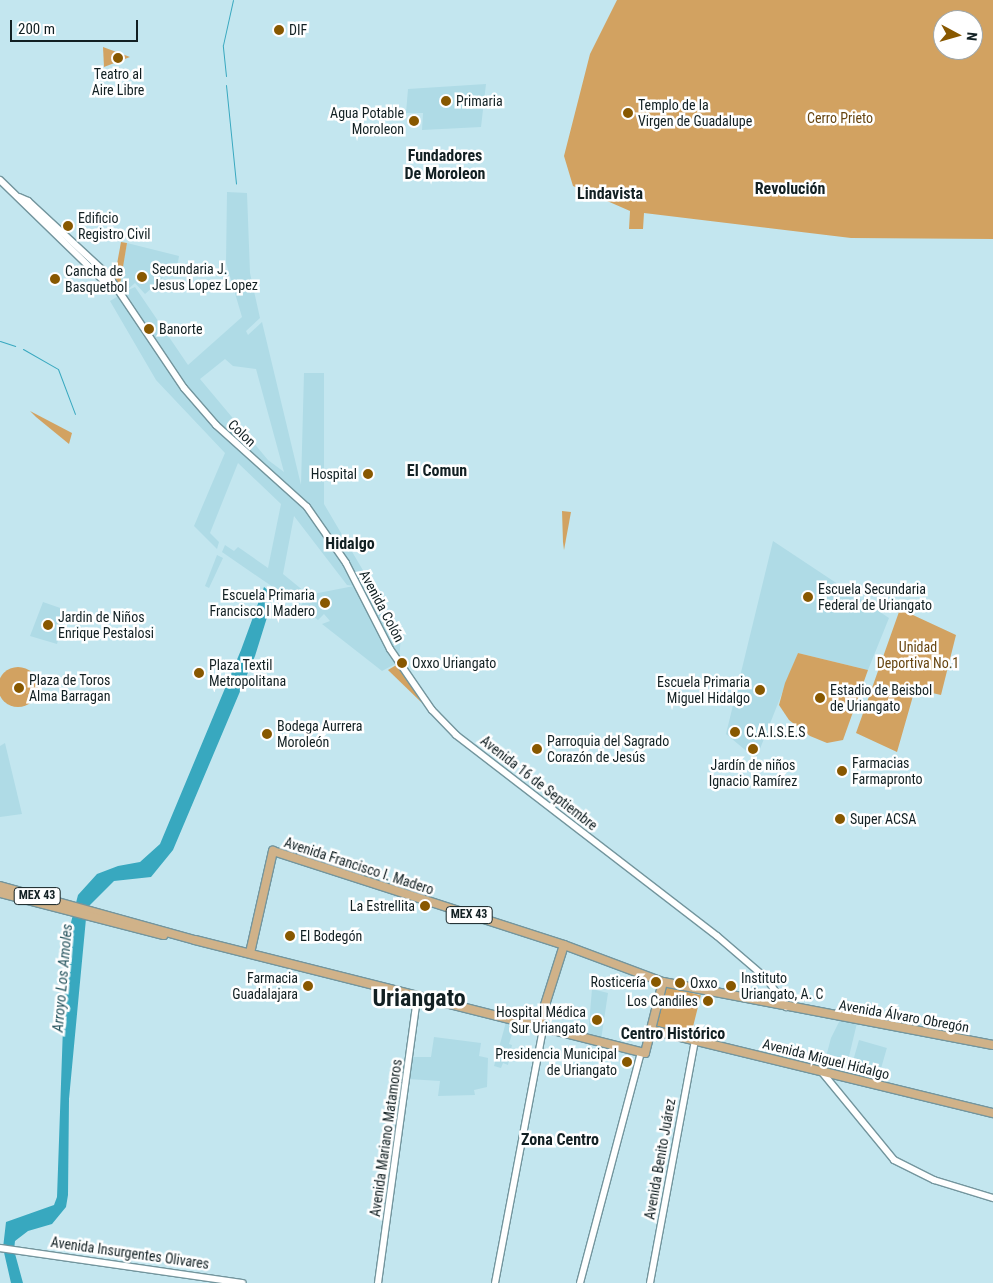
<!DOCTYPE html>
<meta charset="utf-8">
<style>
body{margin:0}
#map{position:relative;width:993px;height:1283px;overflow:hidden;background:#c3e6ef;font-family:"Roboto Condensed",sans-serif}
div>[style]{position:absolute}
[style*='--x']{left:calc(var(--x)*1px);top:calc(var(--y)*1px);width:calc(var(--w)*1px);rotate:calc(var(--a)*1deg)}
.built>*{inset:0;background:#afdbe6;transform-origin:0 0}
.green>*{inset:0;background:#d2a261;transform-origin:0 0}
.round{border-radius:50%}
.water>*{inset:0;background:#38a8bf}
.stream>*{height:1px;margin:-0.5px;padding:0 0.5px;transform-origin:0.5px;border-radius:0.5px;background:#38a8bf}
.roads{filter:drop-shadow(1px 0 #73959d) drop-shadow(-1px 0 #73959d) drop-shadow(0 1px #73959d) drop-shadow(0 -1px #73959d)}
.tertiary>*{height:6px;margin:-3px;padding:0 3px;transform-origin:3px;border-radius:3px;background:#fff}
.primary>*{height:8px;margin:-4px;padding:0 4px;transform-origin:4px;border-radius:4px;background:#d0b289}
.dots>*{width:14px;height:14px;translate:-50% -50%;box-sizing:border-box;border:2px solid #fff;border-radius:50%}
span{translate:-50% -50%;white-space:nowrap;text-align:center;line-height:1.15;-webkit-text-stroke:5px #fff;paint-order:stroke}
.shield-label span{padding:1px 4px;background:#fff;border:1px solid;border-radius:4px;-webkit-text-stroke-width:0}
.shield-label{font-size:12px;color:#122023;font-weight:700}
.poi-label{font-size:14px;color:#122023}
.left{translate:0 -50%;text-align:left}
.right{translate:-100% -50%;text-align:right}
.park-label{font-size:14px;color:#674511}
.street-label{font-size:14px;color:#122023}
.water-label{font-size:15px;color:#23525c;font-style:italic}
.quarter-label{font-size:16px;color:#122023;font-weight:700}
.town-label{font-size:24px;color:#122023;font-weight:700}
.north{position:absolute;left:933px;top:10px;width:50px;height:50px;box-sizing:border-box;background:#fff;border:1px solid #a0a6a7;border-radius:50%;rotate:96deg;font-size:14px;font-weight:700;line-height:20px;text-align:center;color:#122023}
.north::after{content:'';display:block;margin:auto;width:18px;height:22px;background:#885800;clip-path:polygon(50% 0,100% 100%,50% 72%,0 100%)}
.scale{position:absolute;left:10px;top:20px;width:128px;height:22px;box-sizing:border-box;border:2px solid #122023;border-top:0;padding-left:6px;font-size:15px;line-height:18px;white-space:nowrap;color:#122023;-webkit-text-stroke:4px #fff;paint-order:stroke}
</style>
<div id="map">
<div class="built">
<div style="clip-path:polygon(486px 84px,481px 127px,422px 130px,423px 113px,406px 113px,408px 89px)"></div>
<div style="clip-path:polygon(evenodd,227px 192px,247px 193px,250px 273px,260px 318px,246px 331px,248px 335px,262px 322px,301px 485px,304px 373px,324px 373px,324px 504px,401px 635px,399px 662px,382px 671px,322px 624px,330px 621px,324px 614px,318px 620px,300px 607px,308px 595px,354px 586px,347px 585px,294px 516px,283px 574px,305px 592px,299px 605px,222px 552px,225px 545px,234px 551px,238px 547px,268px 568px,281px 504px,238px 463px,210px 533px,219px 542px,217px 549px,194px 526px,225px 453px,156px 380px,110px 301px,125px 292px,119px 287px,127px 243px,179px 256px,176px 273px,166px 272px,155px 289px,153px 287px,145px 294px,135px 283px,126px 291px,135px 287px,188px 365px,242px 317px,226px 263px,227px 192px,225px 359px,233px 366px,256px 369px,284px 472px,268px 460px,200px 379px,225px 359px)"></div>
<div style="clip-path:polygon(773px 541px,889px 618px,868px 670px,798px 653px,756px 759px,726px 734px)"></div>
<div style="clip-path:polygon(217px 555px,223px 558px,209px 588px,205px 586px)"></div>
<div style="clip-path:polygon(43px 602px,66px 610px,57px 644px,30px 636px)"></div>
<div style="clip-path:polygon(5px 743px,22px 814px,0 817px,0 746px)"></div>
<div style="clip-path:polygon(592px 989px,608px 993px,601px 1040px,588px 1037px)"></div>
<div style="clip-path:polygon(840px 1020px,857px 1023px,845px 1073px,823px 1068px,831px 1038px)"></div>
<div style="clip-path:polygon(506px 1022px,515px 1024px,509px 1044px,512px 1045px,508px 1065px,503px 1063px,501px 1068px,494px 1066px)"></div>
<div style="clip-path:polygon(434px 1037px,481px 1043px,479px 1056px,488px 1058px,487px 1087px,474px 1090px,475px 1095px,438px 1096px,440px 1081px,408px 1079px,411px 1057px,431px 1057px)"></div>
<div style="left:859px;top:1040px;width:29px;height:35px;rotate:16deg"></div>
</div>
<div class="green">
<div style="clip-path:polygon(evenodd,617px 0,993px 0,993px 239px,851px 238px,644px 213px,643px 229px,629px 229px,630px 211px,573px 186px,564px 156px,590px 54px,617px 0,943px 20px,973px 20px,973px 50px,943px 50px,943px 20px)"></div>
<div style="clip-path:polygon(103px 47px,130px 57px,104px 67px)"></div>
<div style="clip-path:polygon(121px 242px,127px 243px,120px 285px,113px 286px)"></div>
<div style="clip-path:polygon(30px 411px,72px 433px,69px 444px,36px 417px)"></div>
<div style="clip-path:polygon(562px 511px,571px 512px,564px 550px,563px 542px)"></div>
<div style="clip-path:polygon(900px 609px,956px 635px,941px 695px,915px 689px,897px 752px,856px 733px)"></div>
<div style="clip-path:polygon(798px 653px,868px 670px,843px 740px,827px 743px,810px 736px,789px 720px,779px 705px,785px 683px)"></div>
<div style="clip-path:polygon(398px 664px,422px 703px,388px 670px)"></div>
<div class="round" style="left:-2px;top:667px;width:40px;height:40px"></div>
<div style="left:664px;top:986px;width:38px;height:44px;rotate:14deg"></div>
</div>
<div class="water">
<div style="clip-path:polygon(264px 587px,274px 595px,255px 656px,173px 850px,151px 877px,114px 881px,87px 908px,69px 1099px,68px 1195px,66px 1207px,52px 1224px,28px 1231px,15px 1241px,14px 1250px,23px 1283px,11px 1283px,3px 1248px,6px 1222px,54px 1205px,57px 1197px,66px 942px,78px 895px,97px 874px,118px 866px,140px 862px,160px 844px,241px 650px)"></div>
</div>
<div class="stream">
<div style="--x:226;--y:76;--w:31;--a:-96"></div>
<div style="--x:223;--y:45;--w:46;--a:-77.5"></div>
<div style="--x:226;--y:85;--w:99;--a:84.2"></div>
<div style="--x:0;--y:341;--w:16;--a:18"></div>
<div style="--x:23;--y:349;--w:40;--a:29.7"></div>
<div style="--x:58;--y:369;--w:48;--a:69.3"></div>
</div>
<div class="roads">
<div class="tertiary">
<div style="--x:0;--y:180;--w:144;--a:44.2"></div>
<div style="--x:103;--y:280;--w:7;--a:16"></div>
<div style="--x:19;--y:197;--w:10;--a:24"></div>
<div style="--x:28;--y:201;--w:109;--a:42.8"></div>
<div style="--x:108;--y:275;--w:136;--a:56.1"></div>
<div style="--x:184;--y:388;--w:49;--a:49.1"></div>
<div style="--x:216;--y:425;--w:122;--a:42"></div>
<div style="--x:307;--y:507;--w:68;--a:55.1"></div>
<div style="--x:346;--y:563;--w:97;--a:62.9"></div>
<div style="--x:390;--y:649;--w:74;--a:55.5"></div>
<div style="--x:432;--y:710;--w:35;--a:46"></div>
<div style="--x:456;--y:735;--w:329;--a:37.6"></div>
<div style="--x:717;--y:936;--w:66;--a:40.7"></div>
<div style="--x:767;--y:979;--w:34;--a:56"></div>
<div style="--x:821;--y:1071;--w:115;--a:50.6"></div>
<div style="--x:894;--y:1160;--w:45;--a:26.6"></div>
<div style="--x:934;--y:1180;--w:62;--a:17"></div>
<div style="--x:0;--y:1248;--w:245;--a:8.2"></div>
<div style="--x:378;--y:1283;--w:289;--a:-82.2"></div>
<div style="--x:495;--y:1283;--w:259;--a:-79.3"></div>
<div style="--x:580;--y:1283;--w:239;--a:-75.2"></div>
<div style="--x:650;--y:1283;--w:247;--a:-79.5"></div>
</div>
<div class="primary">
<div style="--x:0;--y:886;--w:202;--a:15.5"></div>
<div style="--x:195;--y:940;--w:464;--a:14.1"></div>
<div style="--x:645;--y:1053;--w:73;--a:-75.8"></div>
<div style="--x:0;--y:893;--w:169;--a:14.4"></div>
<div style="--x:250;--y:953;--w:105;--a:-77.3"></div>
<div style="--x:273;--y:851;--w:306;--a:17.9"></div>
<div style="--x:564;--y:945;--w:106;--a:20.5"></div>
<div style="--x:663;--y:982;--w:336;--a:10.8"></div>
<div style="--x:538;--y:1027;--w:86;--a:-72.4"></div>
<div style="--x:652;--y:1030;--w:351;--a:13.7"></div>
</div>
</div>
<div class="dots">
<div style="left:279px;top:30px;background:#885800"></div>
<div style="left:118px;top:58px;background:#885800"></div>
<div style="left:446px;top:101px;background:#885800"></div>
<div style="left:628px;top:113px;background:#885800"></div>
<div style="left:414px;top:121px;background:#885800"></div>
<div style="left:68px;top:226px;background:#885800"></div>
<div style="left:142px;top:277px;background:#885800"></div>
<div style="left:55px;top:279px;background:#885800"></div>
<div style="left:149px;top:329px;background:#885800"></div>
<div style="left:368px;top:474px;background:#885800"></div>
<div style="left:808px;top:597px;background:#885800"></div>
<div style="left:325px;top:603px;background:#885800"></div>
<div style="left:48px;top:625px;background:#885800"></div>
<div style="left:402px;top:663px;background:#885800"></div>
<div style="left:199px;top:673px;background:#885800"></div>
<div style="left:19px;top:688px;background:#885800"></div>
<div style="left:760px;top:690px;background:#885800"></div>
<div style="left:820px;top:698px;background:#885800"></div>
<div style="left:735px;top:732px;background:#885800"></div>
<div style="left:267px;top:734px;background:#885800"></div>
<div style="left:537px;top:749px;background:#885800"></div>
<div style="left:753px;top:749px;background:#885800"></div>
<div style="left:842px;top:771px;background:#885800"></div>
<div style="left:840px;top:819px;background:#885800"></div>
<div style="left:425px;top:906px;background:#885800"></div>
<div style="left:290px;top:936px;background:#885800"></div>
<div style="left:656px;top:982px;background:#885800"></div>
<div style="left:680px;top:983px;background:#885800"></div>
<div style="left:308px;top:986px;background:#885800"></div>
<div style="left:731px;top:986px;background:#885800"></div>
<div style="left:708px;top:1001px;background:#885800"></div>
<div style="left:597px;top:1020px;background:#885800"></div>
<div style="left:627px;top:1062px;background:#885800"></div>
</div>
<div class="shield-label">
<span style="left:37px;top:896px">MEX 43</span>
<span style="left:469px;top:915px">MEX 43</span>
</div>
<div class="poi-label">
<span class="left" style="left:289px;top:30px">DIF</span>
<span style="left:118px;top:82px">Teatro al<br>Aire Libre</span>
<span class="left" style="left:456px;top:101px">Primaria</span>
<span class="left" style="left:638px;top:113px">Templo de la<br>Virgen de Guadalupe</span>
<span class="right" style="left:404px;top:121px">Agua Potable<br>Moroleon</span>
<span class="left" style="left:78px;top:226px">Edificio<br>Registro Civil</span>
<span class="left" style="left:152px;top:277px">Secundaria J.<br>Jesus Lopez Lopez</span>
<span class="left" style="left:65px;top:279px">Cancha de<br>Basquetbol</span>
<span class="left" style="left:159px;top:329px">Banorte</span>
<span class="right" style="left:357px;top:474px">Hospital</span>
<span class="left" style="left:818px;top:597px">Escuela Secundaria<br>Federal de Uriangato</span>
<span class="right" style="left:315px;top:603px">Escuela Primaria<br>Francisco I Madero</span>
<span class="left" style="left:58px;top:625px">Jardin de Niños<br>Enrique Pestalosi</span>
<span class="left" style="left:412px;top:663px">Oxxo Uriangato</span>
<span class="left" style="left:209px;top:673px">Plaza Textil<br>Metropolitana</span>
<span class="left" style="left:29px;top:688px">Plaza de Toros<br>Alma Barragan</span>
<span class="right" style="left:750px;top:690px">Escuela Primaria<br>Miguel Hidalgo</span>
<span class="left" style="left:830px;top:698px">Estadio de Beisbol<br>de Uriangato</span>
<span class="left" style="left:277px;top:734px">Bodega Aurrera<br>Moroleón</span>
<span class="left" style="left:746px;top:732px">C.A.I.S.E.S</span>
<span class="left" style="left:547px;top:749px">Parroquia del Sagrado<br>Corazón de Jesús</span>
<span class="left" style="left:852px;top:771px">Farmacias<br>Farmapronto</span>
<span style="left:753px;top:773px">Jardín de niños<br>Ignacio Ramírez</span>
<span class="left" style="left:850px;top:819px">Super ACSA</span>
<span class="right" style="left:415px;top:906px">La Estrellita</span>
<span class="left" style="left:300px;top:936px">El Bodegón</span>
<span class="right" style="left:298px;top:986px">Farmacia<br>Guadalajara</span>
<span class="left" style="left:741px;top:986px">Instituto<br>Uriangato, A. C</span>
<span class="right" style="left:646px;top:982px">Rosticería</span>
<span class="left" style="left:690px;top:983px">Oxxo</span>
<span class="right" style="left:698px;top:1001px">Los Candiles</span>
<span class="right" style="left:586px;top:1020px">Hospital Médica<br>Sur Uriangato</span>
<span class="right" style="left:617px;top:1062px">Presidencia Municipal<br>de Uriangato</span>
</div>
<div class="park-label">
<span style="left:840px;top:118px">Cerro Prieto</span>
<span style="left:918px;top:655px">Unidad<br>Deportiva No.1</span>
</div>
<div class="street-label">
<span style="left:242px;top:433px;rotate:43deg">Colon</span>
<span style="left:382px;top:606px;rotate:62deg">Avenida Colón</span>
<span style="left:539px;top:783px;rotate:38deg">Avenida 16 de Septiembre</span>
<span style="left:359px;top:866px;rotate:18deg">Avenida Francisco I. Madero</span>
<span style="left:904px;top:1016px;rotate:10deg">Avenida Álvaro Obregón</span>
<span style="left:826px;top:1059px;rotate:14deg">Avenida Miguel Hidalgo</span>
<span style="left:386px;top:1138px;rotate:-82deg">Avenida Mariano Matamoros</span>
<span style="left:660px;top:1159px;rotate:-80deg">Avenida Benito Juárez</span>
<span style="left:130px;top:1253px;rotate:8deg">Avenida Insurgentes Olivares</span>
</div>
<div class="water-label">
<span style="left:63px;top:978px;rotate:-85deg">Arroyo Los Amoles</span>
</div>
<div class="quarter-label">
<span style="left:445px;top:165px">Fundadores<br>De Moroleon</span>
<span style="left:790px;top:189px">Revolución</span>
<span style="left:610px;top:194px">Lindavista</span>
<span style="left:437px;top:471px">El Comun</span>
<span style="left:350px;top:544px">Hidalgo</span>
<span style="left:673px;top:1034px">Centro Histórico</span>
<span style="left:560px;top:1140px">Zona Centro</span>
</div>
<div class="town-label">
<span style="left:419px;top:999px">Uriangato</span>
</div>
<div class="north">N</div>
<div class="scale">200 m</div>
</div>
